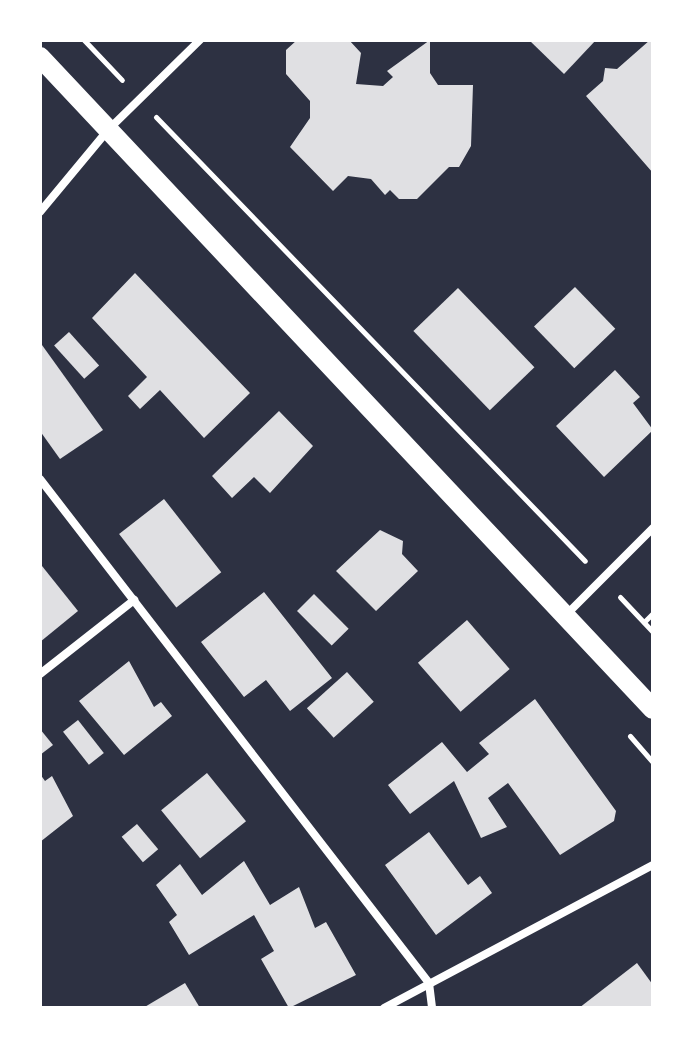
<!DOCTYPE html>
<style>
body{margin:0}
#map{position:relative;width:693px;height:1048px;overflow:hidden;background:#2d3142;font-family:Karla,sans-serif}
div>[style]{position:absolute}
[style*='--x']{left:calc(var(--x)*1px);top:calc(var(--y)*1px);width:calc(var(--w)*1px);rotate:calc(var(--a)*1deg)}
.building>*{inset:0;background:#e0e0e3;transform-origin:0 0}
.path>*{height:5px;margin:-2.5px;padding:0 2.5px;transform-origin:2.5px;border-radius:2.5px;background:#fff}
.minor>*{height:8px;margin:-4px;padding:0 4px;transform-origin:4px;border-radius:4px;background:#fff}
.primary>*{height:20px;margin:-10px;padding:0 10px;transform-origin:10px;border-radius:10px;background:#fff}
span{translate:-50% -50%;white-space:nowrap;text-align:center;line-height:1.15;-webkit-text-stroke:6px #fff;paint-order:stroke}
.frame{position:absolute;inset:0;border:42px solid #fff;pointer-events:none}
</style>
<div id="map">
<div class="building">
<div style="clip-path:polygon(297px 40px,349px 40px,361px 53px,356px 84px,383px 86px,393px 77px,387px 71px,430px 40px,430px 73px,438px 85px,473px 85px,471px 146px,459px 167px,449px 167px,417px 199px,399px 199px,390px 190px,385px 195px,371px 179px,348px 176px,333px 191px,290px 147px,310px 118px,310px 101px,286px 74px,286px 50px)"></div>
<div style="clip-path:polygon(529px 40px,596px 40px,564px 74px)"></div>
<div style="clip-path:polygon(650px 40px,653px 42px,653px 173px,586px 96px,603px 81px,605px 68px,617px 69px)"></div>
<div style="clip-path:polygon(135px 273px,250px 393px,204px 438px,160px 390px,140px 409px,128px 396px,147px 377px,92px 318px)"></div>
<div style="left:575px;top:287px;width:58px;height:57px;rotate:46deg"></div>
<div style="left:458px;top:288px;width:110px;height:62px;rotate:46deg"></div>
<div style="left:69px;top:332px;width:45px;height:20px;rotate:48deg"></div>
<div style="clip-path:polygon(42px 345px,103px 430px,60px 459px,40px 431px)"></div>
<div style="clip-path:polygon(615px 370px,640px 397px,633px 403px,653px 430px,604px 477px,556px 426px)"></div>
<div style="clip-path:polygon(279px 411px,313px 446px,270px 493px,254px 477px,232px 498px,212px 476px)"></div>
<div style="left:164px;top:499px;width:93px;height:57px;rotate:52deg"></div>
<div style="clip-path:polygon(380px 530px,403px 541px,402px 554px,418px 571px,376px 611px,336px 571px)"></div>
<div style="clip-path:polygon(42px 566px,78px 611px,40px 642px,40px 568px)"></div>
<div style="clip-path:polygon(264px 592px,332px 678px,290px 711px,266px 680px,244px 697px,201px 642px)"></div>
<div style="left:314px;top:594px;width:49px;height:24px;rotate:45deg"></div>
<div style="left:467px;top:620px;width:65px;height:65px;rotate:49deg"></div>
<div style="clip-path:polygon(129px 661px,154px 707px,161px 702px,172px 716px,124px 755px,79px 701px)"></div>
<div style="left:347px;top:672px;width:40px;height:54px;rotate:48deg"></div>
<div style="clip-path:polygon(535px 699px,616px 811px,614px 821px,560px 855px,508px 783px,488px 798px,507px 827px,481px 838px,454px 781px,410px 814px,388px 785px,442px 742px,467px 772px,489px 754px,479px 743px)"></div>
<div style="left:78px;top:720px;width:42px;height:19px;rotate:52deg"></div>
<div style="clip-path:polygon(40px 729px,53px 745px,40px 755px)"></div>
<div style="left:207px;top:773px;width:62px;height:59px;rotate:51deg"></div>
<div style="clip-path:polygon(40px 774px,45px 781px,52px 776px,73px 816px,40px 842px)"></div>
<div style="left:137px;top:824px;width:33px;height:20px;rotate:50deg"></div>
<div style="clip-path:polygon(429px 832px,468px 885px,480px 876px,492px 893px,436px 935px,385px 865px)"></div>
<div style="clip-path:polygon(244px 861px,270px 905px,299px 887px,315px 928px,326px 922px,356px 975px,289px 1008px,261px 959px,274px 951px,254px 915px,189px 955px,169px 922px,177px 915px,156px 885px,180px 864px,202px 895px)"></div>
<div style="clip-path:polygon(637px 963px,653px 985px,653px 1008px,579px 1008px)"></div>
<div style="clip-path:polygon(185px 983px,200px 1008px,143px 1008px)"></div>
</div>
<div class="path">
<div style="--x:84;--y:40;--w:55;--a:46.5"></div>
<div style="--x:156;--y:117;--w:617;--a:45.98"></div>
<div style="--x:620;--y:597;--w:48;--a:46.7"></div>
<div style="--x:644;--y:622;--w:13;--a:-45"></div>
<div style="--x:630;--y:736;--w:35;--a:49"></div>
</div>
<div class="minor">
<div style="--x:40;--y:212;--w:107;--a:-50.3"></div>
<div style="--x:108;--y:130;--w:129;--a:-44.4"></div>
<div style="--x:40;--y:479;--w:637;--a:52.34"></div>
<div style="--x:566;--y:615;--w:123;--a:-45"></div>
<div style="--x:40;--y:674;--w:120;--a:-38.2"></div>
<div style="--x:429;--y:983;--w:25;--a:83"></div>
<div style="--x:384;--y:1008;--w:305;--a:-28"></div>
</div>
<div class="primary">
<div style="--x:40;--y:57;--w:895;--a:46.77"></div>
</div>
<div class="frame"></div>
</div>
